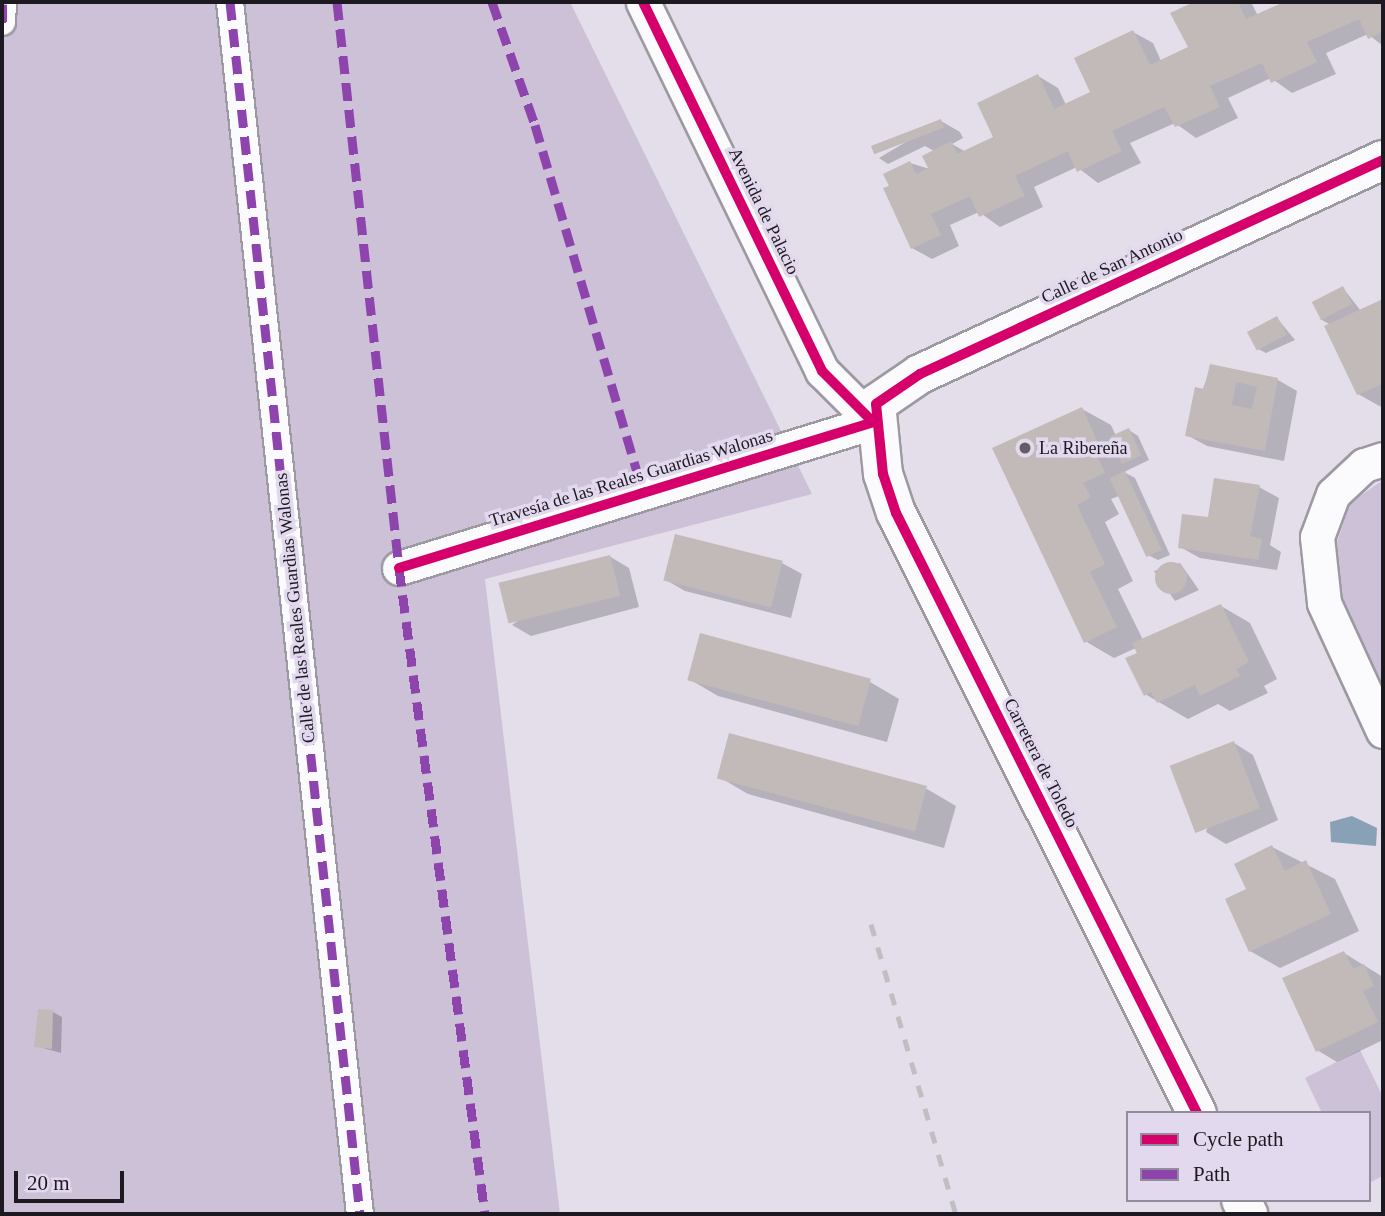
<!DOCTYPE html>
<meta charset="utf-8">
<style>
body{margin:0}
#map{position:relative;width:1385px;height:1216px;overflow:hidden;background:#e3dee9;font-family:Georgia,serif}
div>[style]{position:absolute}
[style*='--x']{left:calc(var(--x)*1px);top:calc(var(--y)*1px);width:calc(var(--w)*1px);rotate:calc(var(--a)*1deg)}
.green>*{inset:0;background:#cdc1d8}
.water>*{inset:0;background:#88a1b7}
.shadow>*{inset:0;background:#0003}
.building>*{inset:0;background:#c2bab8;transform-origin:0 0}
.round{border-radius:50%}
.roads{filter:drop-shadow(2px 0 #9d99a1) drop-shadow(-2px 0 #9d99a1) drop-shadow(0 2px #9d99a1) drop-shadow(0 -2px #9d99a1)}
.pedestrian>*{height:26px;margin:-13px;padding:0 13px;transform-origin:13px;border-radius:13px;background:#fbfafc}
.minor>*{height:33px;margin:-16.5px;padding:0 16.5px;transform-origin:16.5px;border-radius:16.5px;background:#fbfafc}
.tertiary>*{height:38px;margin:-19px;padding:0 19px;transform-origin:19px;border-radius:19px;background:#fbfafc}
.rail>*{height:5px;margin-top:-2.5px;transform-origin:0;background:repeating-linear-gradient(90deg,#bfbec1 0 12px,transparent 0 24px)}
.quiet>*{height:9px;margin-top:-4.5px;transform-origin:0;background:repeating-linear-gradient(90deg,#8e44ad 0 18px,transparent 0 27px)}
.cycleway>*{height:10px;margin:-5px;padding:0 5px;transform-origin:5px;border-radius:5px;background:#d6006c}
.dots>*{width:19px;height:19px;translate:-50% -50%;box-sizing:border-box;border:4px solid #e3d9ee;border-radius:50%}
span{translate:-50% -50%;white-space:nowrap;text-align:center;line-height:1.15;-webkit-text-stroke:7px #e3d9ee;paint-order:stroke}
.street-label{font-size:18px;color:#1c1920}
.poi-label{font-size:18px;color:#1c1920}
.left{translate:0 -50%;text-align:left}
.frame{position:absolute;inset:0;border:4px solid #1c1920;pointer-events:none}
.legend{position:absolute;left:1126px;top:1111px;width:245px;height:91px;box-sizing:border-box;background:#e3d9ee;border:2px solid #938c9c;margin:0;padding:9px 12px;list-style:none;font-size:21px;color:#1c1920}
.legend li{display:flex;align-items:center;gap:14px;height:35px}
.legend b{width:35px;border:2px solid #938c9c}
.scale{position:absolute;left:14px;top:1171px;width:110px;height:32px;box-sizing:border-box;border:4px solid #1c1920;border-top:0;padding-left:9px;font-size:21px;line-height:24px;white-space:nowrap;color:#1c1920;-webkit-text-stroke:5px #e3d9ee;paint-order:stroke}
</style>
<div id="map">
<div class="green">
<div style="clip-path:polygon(2px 2px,570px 2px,812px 494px,485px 579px,560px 1214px,2px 1214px)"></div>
<div style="clip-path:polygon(1383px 480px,1383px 693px,1339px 597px,1337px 542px,1350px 503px)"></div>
<div style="clip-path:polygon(1360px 1050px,1383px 1097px,1383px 1176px,1369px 1183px,1369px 1113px,1322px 1113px,1305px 1078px)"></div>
</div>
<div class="water">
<div style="clip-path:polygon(1352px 816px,1377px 828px,1376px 846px,1331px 842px,1330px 822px)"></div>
</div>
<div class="shadow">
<div style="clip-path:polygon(1198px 2px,1251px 2px,1258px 16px,1286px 2px,1383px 2px,1383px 46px,1368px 34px,1326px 53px,1336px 74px,1292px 93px,1271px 78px,1228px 98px,1238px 118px,1196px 138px,1175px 123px,1130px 143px,1141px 163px,1098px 183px,1077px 167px,1034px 187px,1043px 207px,1000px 227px,979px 212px,950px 225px,959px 246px,932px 259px,912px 248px,891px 186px,910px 163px,930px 169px,934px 151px,925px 146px,888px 164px,879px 158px,941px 121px,960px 132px,963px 138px,952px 144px,966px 152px,996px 138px,1038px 76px,1058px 88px,1066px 105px,1093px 93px,1133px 32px,1153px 43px,1161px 61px,1190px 48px,1173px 13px)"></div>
<div style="clip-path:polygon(1343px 288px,1361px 311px,1383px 301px,1383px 408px,1358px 394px,1331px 325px,1320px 319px)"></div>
<div style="clip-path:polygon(1277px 318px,1295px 340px,1266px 353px,1256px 348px)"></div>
<div style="clip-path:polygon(1211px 366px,1278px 380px,1297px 391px,1284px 461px,1207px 446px,1187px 435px)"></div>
<div style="clip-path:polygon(1082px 409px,1111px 425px,1116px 436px,1129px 430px,1138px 436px,1149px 460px,1124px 472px,1135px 478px,1170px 555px,1158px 560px,1148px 555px,1119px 496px,1111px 499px,1119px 514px,1105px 522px,1133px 581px,1118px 589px,1143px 640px,1221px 606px,1250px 623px,1277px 679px,1264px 686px,1268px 693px,1230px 711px,1218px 704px,1188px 719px,1145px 694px,1136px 648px,1114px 658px,1085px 641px,994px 449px)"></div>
<div style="clip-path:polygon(1259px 487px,1279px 498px,1270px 545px,1281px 552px,1277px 570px,1200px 558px,1180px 547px)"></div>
<div style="clip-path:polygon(609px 556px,629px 568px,639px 607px,531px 636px,512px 625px)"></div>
<div style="clip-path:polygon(782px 563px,802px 574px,791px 618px,685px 591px,666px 580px)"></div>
<div style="clip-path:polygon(1180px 563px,1199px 590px,1175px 601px,1154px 571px)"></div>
<div style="clip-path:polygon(689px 679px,870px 682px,899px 699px,887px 742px,718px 696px)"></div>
<div style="clip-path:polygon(1234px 743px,1253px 755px,1278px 820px,1226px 844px,1206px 832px)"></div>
<div style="clip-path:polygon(719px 777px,927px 789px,956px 806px,944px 848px,748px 794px)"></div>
<div style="clip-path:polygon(1272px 847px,1335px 879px,1359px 931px,1280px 968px,1250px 951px,1248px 890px)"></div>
<div style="clip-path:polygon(1344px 953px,1383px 977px,1383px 1040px,1337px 1062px,1317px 1050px)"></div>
<div style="clip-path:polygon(53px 1012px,62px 1017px,61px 1053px,36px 1046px)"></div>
</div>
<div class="building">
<div style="clip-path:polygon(1194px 2px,1238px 2px,1246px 19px,1284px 2px,1383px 2px,1383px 32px,1368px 39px,1359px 19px,1307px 42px,1317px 62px,1271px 83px,1262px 63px,1210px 86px,1220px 107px,1175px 127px,1164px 107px,1112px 131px,1122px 151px,1077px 172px,1068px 151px,1015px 176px,1025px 196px,1002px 206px,979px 217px,970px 196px,931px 214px,941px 235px,911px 249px,883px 188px,889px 186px,883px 174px,910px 161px,916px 174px,928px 168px,922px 156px,951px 141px,957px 154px,993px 137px,977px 103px,1038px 74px,1054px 109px,1090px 92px,1074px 58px,1133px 30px,1150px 65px,1188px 47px,1170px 13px)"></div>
<div style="left:941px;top:119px;width:9px;height:75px;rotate:69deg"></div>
<div style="left:1343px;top:286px;width:20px;height:35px;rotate:63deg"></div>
<div style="clip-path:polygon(1383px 299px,1383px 384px,1357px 395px,1324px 326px)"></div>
<div style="left:1277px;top:316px;width:21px;height:34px;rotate:62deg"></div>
<div style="clip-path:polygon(evenodd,1210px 364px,1278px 378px,1265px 451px,1185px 436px,1195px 387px,1204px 389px,1210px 364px,1236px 382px,1257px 387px,1252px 409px,1232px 405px,1236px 382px)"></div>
<div style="clip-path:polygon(1082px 407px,1102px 452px,1096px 454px,1105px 473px,1083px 483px,1091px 497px,1077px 505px,1105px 564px,1090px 572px,1117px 627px,1084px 643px,992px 448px)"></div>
<div style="left:1129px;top:428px;width:30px;height:21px;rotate:66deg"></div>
<div style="left:1125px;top:471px;width:87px;height:17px;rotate:65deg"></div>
<div style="clip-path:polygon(1214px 478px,1260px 485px,1250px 536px,1262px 539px,1258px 560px,1178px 548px,1182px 514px,1208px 517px)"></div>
<div style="left:675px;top:534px;width:111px;height:48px;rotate:14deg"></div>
<div style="left:610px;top:555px;width:42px;height:115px;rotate:76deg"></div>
<div class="round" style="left:1155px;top:562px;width:32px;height:32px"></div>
<div style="clip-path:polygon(1221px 604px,1249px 662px,1236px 669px,1240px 676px,1200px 696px,1195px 685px,1157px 703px,1151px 692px,1144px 696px,1125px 658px,1137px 653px,1132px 643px)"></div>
<div style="left:700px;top:633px;width:177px;height:49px;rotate:15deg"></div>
<div style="left:729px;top:733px;width:205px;height:47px;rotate:15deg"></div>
<div style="left:1234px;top:741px;width:72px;height:69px;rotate:69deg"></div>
<div style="clip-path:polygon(1272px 845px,1285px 871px,1306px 860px,1331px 914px,1249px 952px,1225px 899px,1246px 889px,1234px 864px)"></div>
<div style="clip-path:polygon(1344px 951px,1353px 969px,1364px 964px,1374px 986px,1363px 991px,1378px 1022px,1316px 1052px,1282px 978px)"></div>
<div style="clip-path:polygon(38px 1009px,53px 1010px,52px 1049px,34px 1047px)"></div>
</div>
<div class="roads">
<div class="pedestrian">
<div style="--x:230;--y:2;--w:1219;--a:83.88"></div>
<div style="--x:2;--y:22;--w:20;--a:-87"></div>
</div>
<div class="minor">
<div style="--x:1383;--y:459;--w:20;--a:162"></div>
<div style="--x:1364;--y:465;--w:42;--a:136.9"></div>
<div style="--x:1333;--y:494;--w:46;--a:110.4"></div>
<div style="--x:1317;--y:537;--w:66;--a:83.9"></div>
<div style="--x:1324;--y:603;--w:141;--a:65.3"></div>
<div style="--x:399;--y:568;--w:496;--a:-17.1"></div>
<div style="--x:873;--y:422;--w:72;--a:-135"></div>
<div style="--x:822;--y:371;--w:410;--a:-115.9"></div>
</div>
<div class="tertiary">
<div style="--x:1197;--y:1113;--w:671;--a:-116.64"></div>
<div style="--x:896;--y:513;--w:41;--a:-108.4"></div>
<div style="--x:883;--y:474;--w:70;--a:-95.7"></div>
<div style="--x:876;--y:404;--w:53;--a:-34.3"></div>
<div style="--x:920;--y:374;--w:510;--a:-24.81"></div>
<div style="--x:1241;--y:1200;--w:16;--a:63"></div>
</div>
</div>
<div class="rail">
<div style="--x:871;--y:924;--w:302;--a:73.7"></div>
</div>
<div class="quiet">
<div style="--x:230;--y:2;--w:1219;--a:83.88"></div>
<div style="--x:337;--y:2;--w:569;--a:83.75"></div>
<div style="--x:399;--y:568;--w:652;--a:82.42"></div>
<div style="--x:492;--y:2;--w:130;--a:70.7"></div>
<div style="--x:535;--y:125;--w:383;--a:73.6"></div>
<div style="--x:2;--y:22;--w:20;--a:-87"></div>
</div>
<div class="cycleway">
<div style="--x:643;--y:2;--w:410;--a:64.1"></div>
<div style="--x:822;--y:371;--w:72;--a:45"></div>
<div style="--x:399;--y:568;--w:496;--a:-17.1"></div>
<div style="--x:1197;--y:1113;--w:671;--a:-116.64"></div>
<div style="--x:896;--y:513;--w:41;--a:-108.4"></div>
<div style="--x:883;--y:474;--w:70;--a:-95.7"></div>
<div style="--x:876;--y:404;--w:53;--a:-34.3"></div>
<div style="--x:920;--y:374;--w:510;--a:-24.81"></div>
</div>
<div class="dots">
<div style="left:1025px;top:448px;background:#625e66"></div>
</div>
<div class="street-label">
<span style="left:764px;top:211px;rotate:64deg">Avenida de Palacio</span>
<span style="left:1112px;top:266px;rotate:-25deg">Calle de San Antonio</span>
<span style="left:631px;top:478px;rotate:-17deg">Travesía de las Reales Guardias Walonas</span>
<span style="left:295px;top:608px;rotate:-96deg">Calle de las Reales Guardias Walonas</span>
<span style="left:1041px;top:763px;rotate:63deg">Carretera de Toledo</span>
</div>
<div class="poi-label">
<span class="left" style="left:1039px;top:448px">La Ribereña</span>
</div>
<div class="frame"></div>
<ul class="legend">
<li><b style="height:9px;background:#d6006c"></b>Cycle path</li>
<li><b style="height:9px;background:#8e44ad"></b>Path</li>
</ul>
<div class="scale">20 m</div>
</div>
